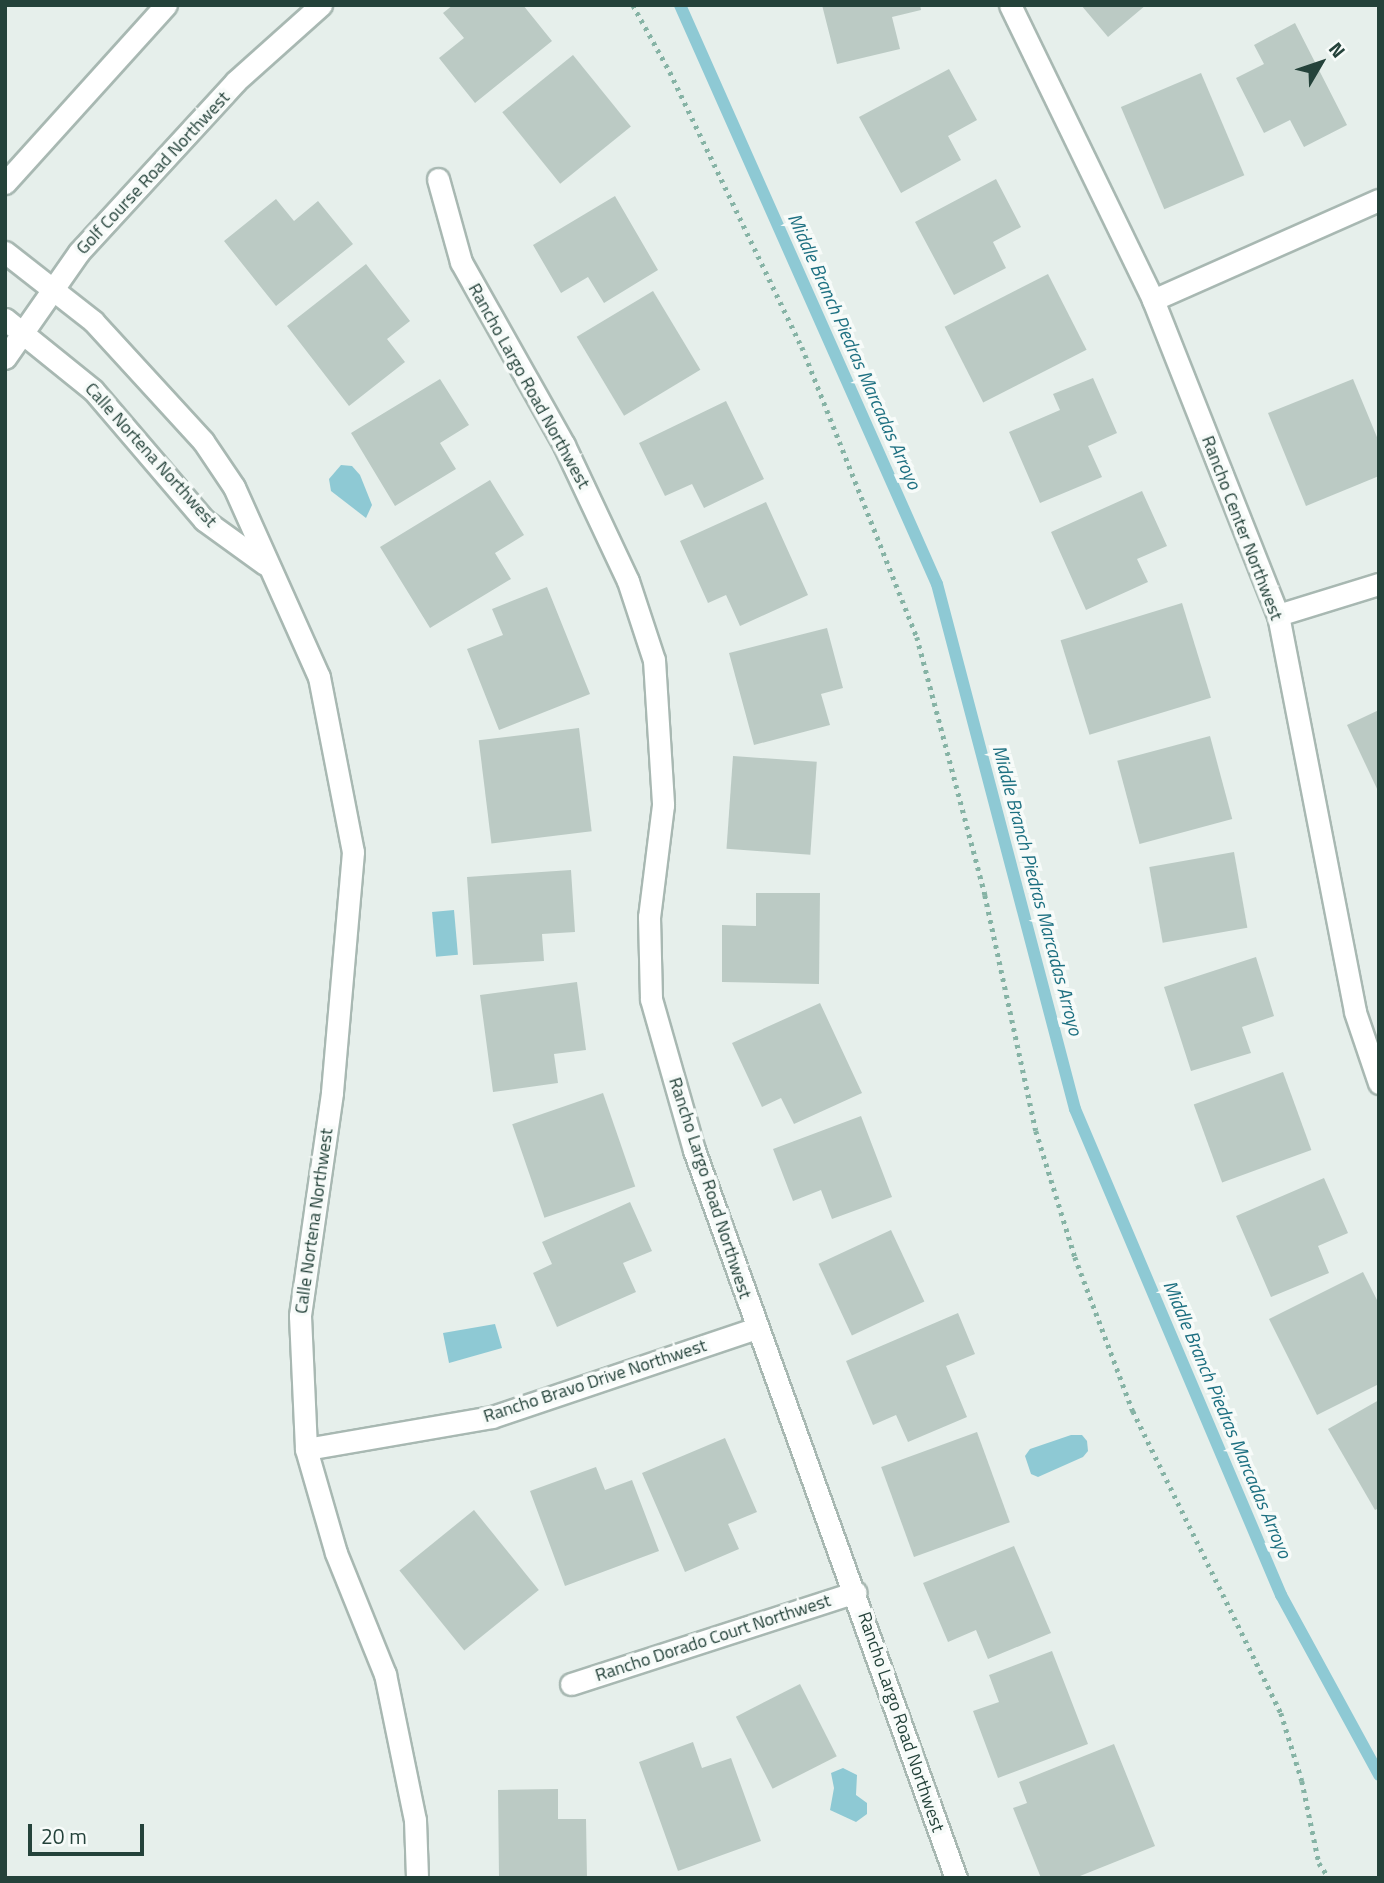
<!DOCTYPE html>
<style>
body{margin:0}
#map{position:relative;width:1384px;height:1883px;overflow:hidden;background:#e6efeb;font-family:"Titillium Web",sans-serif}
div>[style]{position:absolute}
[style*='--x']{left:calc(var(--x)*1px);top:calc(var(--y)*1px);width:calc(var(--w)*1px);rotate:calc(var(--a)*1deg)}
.water>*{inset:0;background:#8ec9d4;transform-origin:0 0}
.stream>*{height:12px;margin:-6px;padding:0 6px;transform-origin:6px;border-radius:6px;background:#8ec9d4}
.building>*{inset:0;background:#bbcac4;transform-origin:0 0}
.path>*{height:4.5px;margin-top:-2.25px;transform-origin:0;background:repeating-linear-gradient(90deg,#86b3a5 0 3.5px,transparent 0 8.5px)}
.roads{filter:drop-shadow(2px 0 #a8b8b2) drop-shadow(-2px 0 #a8b8b2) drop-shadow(0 2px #a8b8b2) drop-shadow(0 -2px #a8b8b2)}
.street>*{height:21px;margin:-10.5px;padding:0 10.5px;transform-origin:10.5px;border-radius:10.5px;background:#fff}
.secondary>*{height:21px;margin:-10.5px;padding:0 10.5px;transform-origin:10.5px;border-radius:10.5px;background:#fff}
span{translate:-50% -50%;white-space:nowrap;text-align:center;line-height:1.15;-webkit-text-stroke:7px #f7fbf9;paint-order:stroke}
.street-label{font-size:18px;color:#24423a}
.water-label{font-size:19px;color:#1c6f80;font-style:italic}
.frame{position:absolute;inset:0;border:7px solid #24423a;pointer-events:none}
.north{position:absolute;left:1286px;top:28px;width:70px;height:70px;-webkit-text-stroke:5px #f7fbf9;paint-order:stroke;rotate:51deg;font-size:19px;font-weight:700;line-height:28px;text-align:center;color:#24423a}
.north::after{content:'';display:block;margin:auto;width:24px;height:32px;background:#24423a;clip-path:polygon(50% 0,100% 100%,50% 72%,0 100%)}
.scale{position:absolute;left:28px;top:1824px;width:116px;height:32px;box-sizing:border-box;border:4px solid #24423a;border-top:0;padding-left:9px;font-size:21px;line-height:24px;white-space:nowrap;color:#24423a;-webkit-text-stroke:5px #f7fbf9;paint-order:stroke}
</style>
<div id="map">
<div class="water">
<div style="clip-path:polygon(341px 465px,352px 466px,360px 475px,372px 505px,366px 518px,331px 491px,329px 479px)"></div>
<div style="left:454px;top:910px;width:45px;height:22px;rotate:85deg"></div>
<div style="clip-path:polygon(495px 1324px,502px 1348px,449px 1363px,443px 1333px)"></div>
<div style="clip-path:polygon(1071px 1435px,1082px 1435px,1087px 1441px,1088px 1451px,1083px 1457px,1038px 1477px,1031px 1474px,1025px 1456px,1030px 1449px)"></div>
<div style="clip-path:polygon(843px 1768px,857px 1775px,856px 1795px,867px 1803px,867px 1814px,856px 1822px,830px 1810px,834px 1788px,831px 1773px)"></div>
</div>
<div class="stream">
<div style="--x:680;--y:5;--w:633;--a:66.07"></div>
<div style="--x:937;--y:584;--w:543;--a:75.27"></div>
<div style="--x:1075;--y:1109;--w:528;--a:67.03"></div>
<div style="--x:1281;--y:1595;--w:205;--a:61.4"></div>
</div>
<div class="building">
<div style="clip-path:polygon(453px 5px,523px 5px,552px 41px,475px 103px,439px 58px,464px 38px,443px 13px)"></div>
<div style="clip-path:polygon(822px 5px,920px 5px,921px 10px,892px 17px,900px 49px,837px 64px)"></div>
<div style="clip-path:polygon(1081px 5px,1146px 5px,1108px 37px)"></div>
<div style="clip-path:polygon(1295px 23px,1347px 125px,1304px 147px,1290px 120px,1264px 133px,1236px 78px,1264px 64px,1254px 45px)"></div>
<div style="left:573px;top:55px;width:92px;height:91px;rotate:51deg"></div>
<div style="clip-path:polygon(949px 69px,977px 120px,948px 136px,961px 160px,901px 193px,859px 117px)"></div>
<div style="left:1201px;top:73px;width:111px;height:87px;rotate:67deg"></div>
<div style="clip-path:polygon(996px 179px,1021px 227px,993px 242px,1006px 268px,954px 295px,915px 222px)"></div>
<div style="clip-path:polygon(615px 196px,658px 270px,604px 303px,588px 277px,561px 293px,533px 245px)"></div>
<div style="clip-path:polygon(276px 199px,294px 221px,318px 201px,353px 244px,276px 306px,224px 241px)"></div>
<div style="clip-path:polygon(366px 264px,410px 321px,387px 339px,405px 362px,349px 406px,287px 326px)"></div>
<div style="left:1048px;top:274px;width:85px;height:116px;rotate:63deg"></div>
<div style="left:653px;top:291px;width:92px;height:89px;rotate:59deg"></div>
<div style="clip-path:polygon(1093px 378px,1117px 433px,1088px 446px,1102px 477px,1040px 503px,1009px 432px,1060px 410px,1053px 394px)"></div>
<div style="clip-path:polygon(440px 379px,469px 425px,440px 443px,456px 469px,395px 506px,351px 433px)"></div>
<div style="clip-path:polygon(1353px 379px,1379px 442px,1379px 476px,1306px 506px,1268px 413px)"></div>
<div style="clip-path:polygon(726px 401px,764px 479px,704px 508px,692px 484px,665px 496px,639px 443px)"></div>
<div style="clip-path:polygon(490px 480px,524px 535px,495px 553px,511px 579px,430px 628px,380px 547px)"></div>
<div style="clip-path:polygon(1142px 491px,1167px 546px,1137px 559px,1148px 582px,1086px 610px,1051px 532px)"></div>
<div style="clip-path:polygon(766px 502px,808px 595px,740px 626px,726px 595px,708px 603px,680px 541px)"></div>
<div style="clip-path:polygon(547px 587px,590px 694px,499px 730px,467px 649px,503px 635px,492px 609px)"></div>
<div style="left:1182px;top:603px;width:99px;height:127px;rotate:73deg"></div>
<div style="clip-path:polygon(827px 628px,843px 688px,821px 694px,830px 725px,754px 745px,729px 653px)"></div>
<div style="clip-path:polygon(1379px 710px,1379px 793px,1347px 725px)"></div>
<div style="left:579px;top:728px;width:104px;height:101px;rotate:83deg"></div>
<div style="left:1210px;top:736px;width:86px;height:96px;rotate:75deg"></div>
<div style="left:733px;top:756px;width:84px;height:93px;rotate:4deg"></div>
<div style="left:1234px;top:852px;width:77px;height:86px;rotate:80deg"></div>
<div style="clip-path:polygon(571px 870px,575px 932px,542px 934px,544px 961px,473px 965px,467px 877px)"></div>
<div style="clip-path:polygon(756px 893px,820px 893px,819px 984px,722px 982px,722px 925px,756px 926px)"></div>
<div style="clip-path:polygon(1256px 957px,1274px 1016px,1242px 1027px,1251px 1053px,1191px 1071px,1164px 987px)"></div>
<div style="clip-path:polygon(577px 982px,586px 1050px,554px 1054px,558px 1083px,493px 1092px,480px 995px)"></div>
<div style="clip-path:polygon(820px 1003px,862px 1093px,794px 1124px,781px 1098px,762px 1107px,732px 1043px)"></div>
<div style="left:1283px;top:1072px;width:83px;height:95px;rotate:70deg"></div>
<div style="left:603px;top:1093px;width:99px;height:96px;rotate:71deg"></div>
<div style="clip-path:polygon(861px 1116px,892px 1197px,832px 1219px,821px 1190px,793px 1201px,773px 1149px)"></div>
<div style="clip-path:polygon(1324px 1178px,1348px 1233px,1318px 1246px,1329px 1273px,1271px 1297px,1236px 1216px)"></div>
<div style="clip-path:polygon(630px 1202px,652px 1251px,623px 1263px,636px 1292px,557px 1327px,533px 1273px,552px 1264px,542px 1242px)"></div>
<div style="left:891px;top:1230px;width:79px;height:80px;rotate:65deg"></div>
<div style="clip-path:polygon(1363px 1272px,1379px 1304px,1379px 1384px,1317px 1415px,1269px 1319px)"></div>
<div style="clip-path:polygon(958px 1313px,975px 1354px,946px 1366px,967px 1417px,908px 1442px,896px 1415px,873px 1425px,846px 1361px)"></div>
<div style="clip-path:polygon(1379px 1400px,1379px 1508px,1375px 1510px,1328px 1429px)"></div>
<div style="left:977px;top:1432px;width:96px;height:102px;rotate:70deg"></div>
<div style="clip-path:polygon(725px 1438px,757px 1512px,728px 1524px,739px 1549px,685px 1572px,642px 1473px)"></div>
<div style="clip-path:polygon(596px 1467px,605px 1490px,632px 1480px,659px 1551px,565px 1586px,530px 1491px)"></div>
<div style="left:474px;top:1510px;width:103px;height:96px;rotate:51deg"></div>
<div style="clip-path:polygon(1014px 1546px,1051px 1633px,988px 1659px,976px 1630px,948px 1642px,923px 1583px)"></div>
<div style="clip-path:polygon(1052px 1651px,1088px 1744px,998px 1778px,973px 1711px,999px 1702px,989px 1675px)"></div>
<div style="left:800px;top:1684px;width:81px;height:72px;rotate:63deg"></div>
<div style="clip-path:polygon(693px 1742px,702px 1768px,731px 1758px,761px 1841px,678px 1871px,639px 1762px)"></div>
<div style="clip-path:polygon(1114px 1744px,1155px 1846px,1075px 1878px,1041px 1878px,1013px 1808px,1027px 1803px,1019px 1782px)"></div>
<div style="clip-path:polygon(558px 1789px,558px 1819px,586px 1819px,587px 1878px,499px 1878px,498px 1790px)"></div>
</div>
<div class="path">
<div style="--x:633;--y:5;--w:77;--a:61.1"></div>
<div style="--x:670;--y:72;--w:305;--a:64.4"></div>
<div style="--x:802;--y:347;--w:312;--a:68.4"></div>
<div style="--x:917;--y:637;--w:267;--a:75.2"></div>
<div style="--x:985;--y:895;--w:241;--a:77.8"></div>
<div style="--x:1036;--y:1131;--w:132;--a:72.8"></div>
<div style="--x:1075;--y:1257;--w:165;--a:69.4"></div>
<div style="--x:1133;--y:1411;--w:336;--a:63.9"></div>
<div style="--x:1281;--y:1713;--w:71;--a:72.8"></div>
<div style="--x:1302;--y:1781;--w:84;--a:78.3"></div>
<div style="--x:1319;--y:1863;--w:18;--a:56"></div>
</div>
<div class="roads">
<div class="street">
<div style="--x:1010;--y:5;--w:328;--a:64.1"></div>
<div style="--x:1153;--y:300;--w:339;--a:68.4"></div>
<div style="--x:1278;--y:615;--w:404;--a:79"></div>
<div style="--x:1355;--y:1012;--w:75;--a:71.3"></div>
<div style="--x:438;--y:179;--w:86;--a:74.5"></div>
<div style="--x:461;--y:262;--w:210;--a:60.6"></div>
<div style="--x:564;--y:445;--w:150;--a:64.8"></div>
<div style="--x:628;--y:581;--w:83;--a:71.8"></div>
<div style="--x:654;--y:660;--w:145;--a:86.4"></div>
<div style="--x:663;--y:805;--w:113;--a:97.1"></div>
<div style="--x:649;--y:917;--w:82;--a:88.6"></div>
<div style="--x:651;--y:999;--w:157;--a:74.1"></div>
<div style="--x:694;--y:1150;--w:774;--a:70.21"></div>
<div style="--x:1153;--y:300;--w:247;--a:-23.9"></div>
<div style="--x:1278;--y:615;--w:106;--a:-17.1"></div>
<div style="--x:306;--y:1449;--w:189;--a:-9.8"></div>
<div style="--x:492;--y:1417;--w:280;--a:-18.6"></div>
<div style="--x:571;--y:1684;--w:299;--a:-17.9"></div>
</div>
<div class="secondary">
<div style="--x:5;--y:183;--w:240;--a:-47.9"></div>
<div style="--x:5;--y:252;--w:112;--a:38.1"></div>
<div style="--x:93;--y:321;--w:163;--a:47.5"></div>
<div style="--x:203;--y:441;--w:55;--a:56"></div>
<div style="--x:234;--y:487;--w:208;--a:65.9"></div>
<div style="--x:319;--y:677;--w:178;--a:79"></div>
<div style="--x:353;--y:852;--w:242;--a:95"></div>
<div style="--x:332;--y:1093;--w:225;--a:98.2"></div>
<div style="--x:300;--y:1316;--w:133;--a:87.4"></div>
<div style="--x:306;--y:1449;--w:108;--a:73.9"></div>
<div style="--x:336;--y:1553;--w:131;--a:68"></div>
<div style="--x:385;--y:1674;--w:149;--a:78.4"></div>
<div style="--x:415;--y:1820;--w:58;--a:88"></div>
<div style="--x:5;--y:319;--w:113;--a:38.9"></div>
<div style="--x:93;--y:390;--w:171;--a:49.5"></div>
<div style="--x:204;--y:520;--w:75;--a:35.8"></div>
<div style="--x:5;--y:358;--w:129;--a:-55.1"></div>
<div style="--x:79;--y:252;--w:232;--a:-47.4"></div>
<div style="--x:236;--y:81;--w:114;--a:-41.8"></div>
</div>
</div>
<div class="street-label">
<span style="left:153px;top:173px;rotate:-47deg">Golf Course Road Northwest</span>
<span style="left:529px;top:386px;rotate:61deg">Rancho Largo Road Northwest</span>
<span style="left:151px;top:455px;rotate:48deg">Calle Nortena Northwest</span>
<span style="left:1242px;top:528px;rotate:69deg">Rancho Center Northwest</span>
<span style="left:710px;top:1188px;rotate:72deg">Rancho Largo Road Northwest</span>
<span style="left:314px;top:1221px;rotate:-82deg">Calle Nortena Northwest</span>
<span style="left:595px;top:1381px;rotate:-18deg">Rancho Bravo Drive Northwest</span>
<span style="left:713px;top:1638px;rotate:-18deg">Rancho Dorado Court Northwest</span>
<span style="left:901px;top:1722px;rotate:71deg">Rancho Largo Road Northwest</span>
</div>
<div class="water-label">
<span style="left:855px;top:351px;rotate:66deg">Middle Branch Piedras Marcadas Arroyo</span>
<span style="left:1038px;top:890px;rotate:75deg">Middle Branch Piedras Marcadas Arroyo</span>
<span style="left:1228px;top:1419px;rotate:67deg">Middle Branch Piedras Marcadas Arroyo</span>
</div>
<div class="frame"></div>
<div class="north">N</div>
<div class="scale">20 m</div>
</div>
